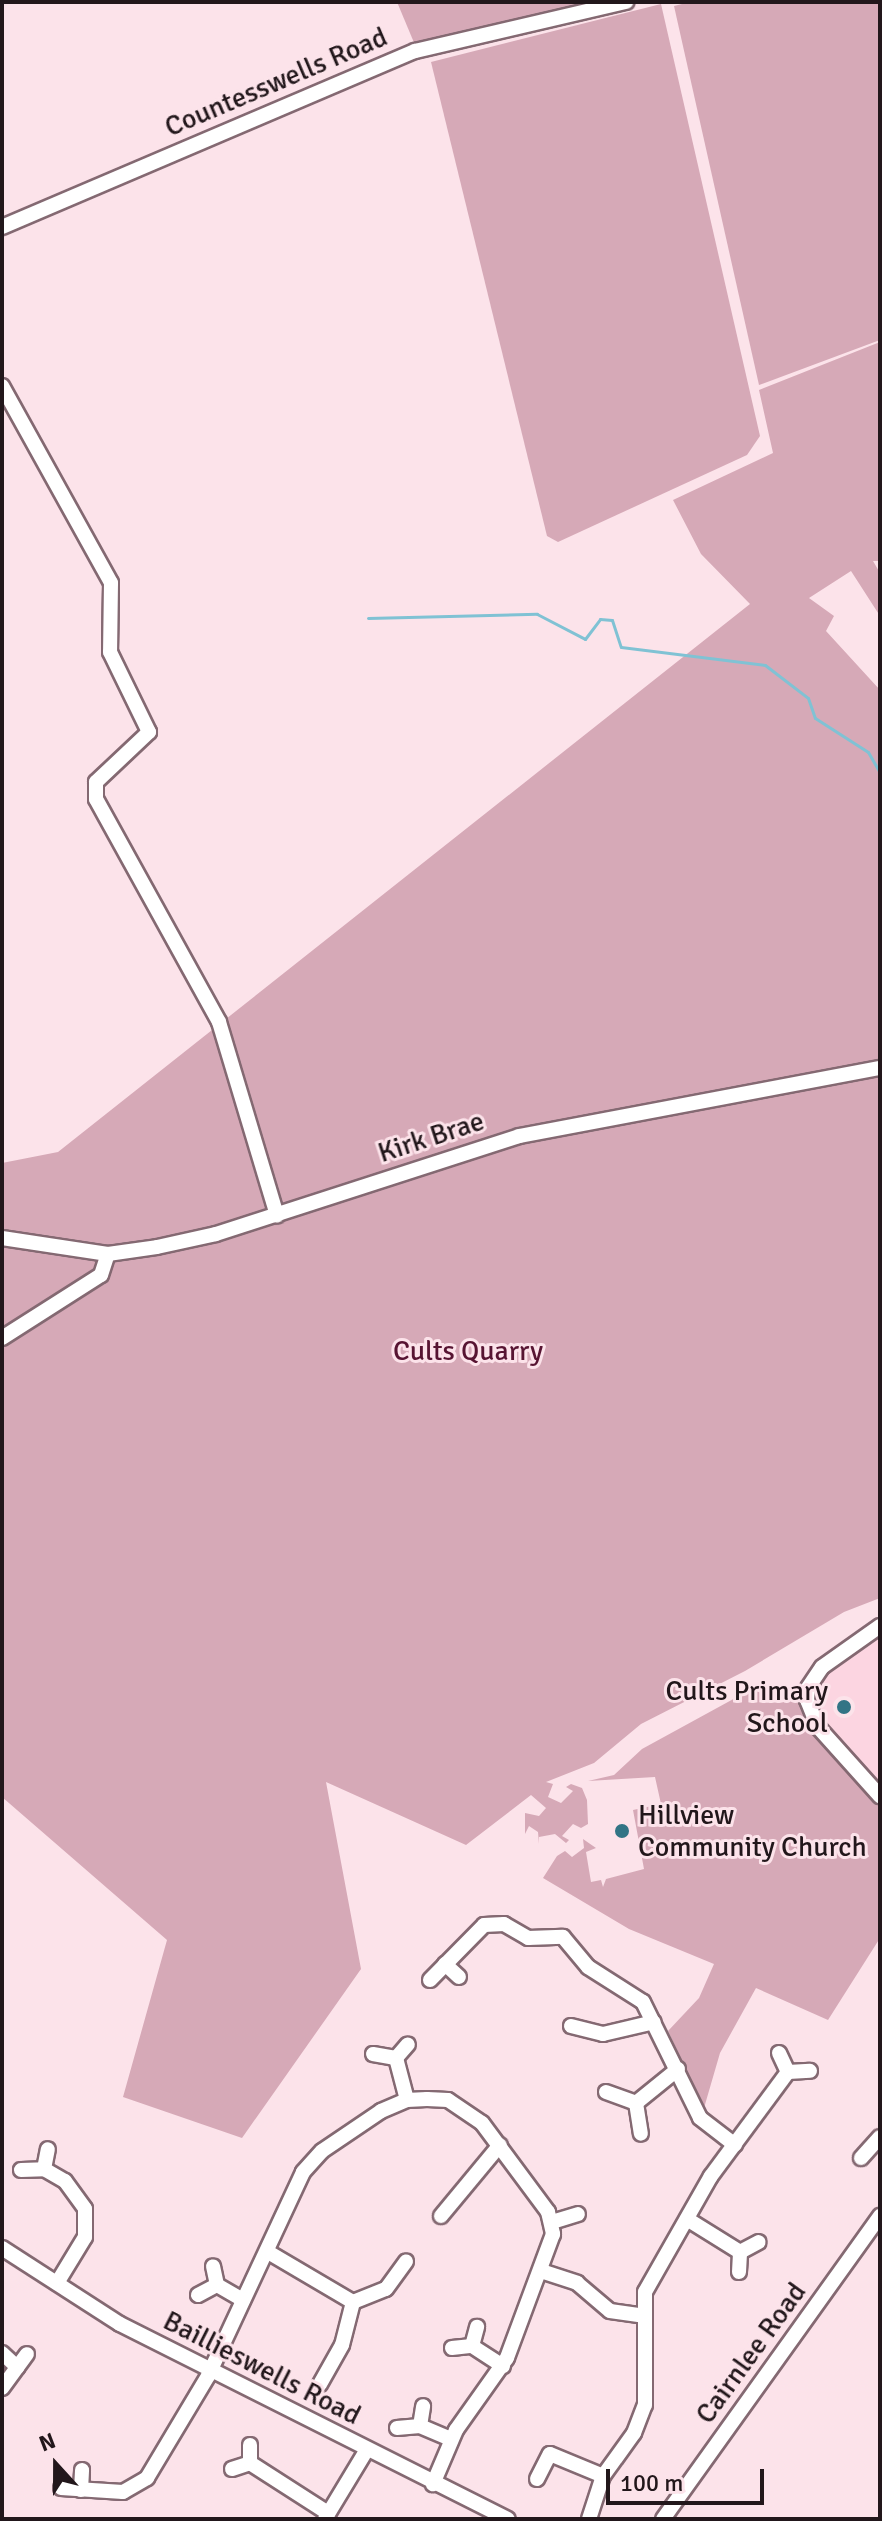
<!DOCTYPE html>
<style>
body{margin:0}
#map{position:relative;width:882px;height:2521px;overflow:hidden;background:#fce3ea;font-family:Signika,sans-serif}
div>[style]{position:absolute}
[style*='--x']{left:calc(var(--x)*1px);top:calc(var(--y)*1px);width:calc(var(--w)*1px);rotate:calc(var(--a)*1deg)}
.built>*{inset:0;background:#fcd5e1}
.green>*{inset:0;background:#d6a9b7}
.stream>*{height:3px;margin:-1.5px;padding:0 1.5px;transform-origin:1.5px;border-radius:1.5px;background:#80c2d4}
.roads{filter:drop-shadow(2px 0 #846972) drop-shadow(-2px 0 #846972) drop-shadow(0 2px #846972) drop-shadow(0 -2px #846972)}
.minor>*{height:14px;margin:-7px;padding:0 7px;transform-origin:7px;border-radius:7px;background:#fff}
.dots>*{width:22px;height:22px;translate:-50% -50%;box-sizing:border-box;border:4px solid #fce3ea;border-radius:50%}
span{translate:-50% -50%;white-space:nowrap;text-align:center;line-height:1.15;-webkit-text-stroke:6px #fce3ea;paint-order:stroke}
.street-label{font-size:28px;color:#22171b}
.park-label{font-size:28px;color:#571432}
.poi-label{font-size:28px;color:#22171b}
.right{translate:-100% -50%;text-align:right}
.left{translate:0 -50%;text-align:left}
.frame{position:absolute;inset:0;border:4px solid #22171b;pointer-events:none}
.north{position:absolute;left:16px;top:2425px;width:80px;height:80px;-webkit-text-stroke:6px #fce3ea;paint-order:stroke;rotate:339deg;font-size:22px;font-weight:700;line-height:32px;text-align:center;color:#22171b}
.north::after{content:'';display:block;margin:auto;width:28px;height:36px;background:#22171b;clip-path:polygon(50% 0,100% 100%,50% 72%,0 100%)}
.scale{position:absolute;left:606px;top:2469px;width:158px;height:36px;box-sizing:border-box;border:4px solid #22171b;border-top:0;padding-left:10px;font-size:24px;line-height:28px;white-space:nowrap;color:#22171b;-webkit-text-stroke:6px #fce3ea;paint-order:stroke}
</style>
<div id="map">
<div class="built">
<div style="clip-path:polygon(880px 1626px,880px 1795px,818px 1727px,808px 1688px)"></div>
</div>
<div class="green">
<div style="clip-path:polygon(397px 2px,595px 2px,415px 45px)"></div>
<div style="clip-path:polygon(690px 2px,880px 2px,880px 340px,759px 385px,674px 6px)"></div>
<div style="clip-path:polygon(661px 4px,760px 436px,747px 455px,558px 542px,547px 536px,431px 62px)"></div>
<div style="clip-path:polygon(880px 342px,880px 561px,873px 561px,880px 573px,880px 616px,851px 571px,809px 598px,834px 616px,826px 631px,880px 690px,880px 1598px,844px 1612px,745px 1671px,641px 1724px,594px 1763px,546px 1782px,553px 1784px,548px 1797px,561px 1803px,573px 1791px,566px 1787px,571px 1784px,582px 1788px,587px 1800px,588px 1824px,581px 1828px,573px 1824px,562px 1836px,569px 1840px,566px 1843px,555px 1834px,539px 1837px,539px 1844px,538px 1832px,529px 1826px,525px 1834px,525px 1813px,539px 1816px,546px 1808px,531px 1795px,466px 1845px,326px 1782px,361px 1969px,242px 2138px,123px 2097px,167px 1940px,2px 1797px,2px 1163px,58px 1152px,750px 604px,701px 554px,673px 500px,773px 453px,759px 390px)"></div>
<div style="clip-path:polygon(759px 1685px,783px 1685px,801px 1693px,813px 1730px,880px 1800px,880px 1938px,828px 2020px,756px 1988px,720px 2053px,704px 2108px,668px 2031px,699px 1998px,714px 1964px,629px 1929px,543px 1878px,557px 1856px,565px 1851px,572px 1857px,584px 1848px,583px 1839px,596px 1848px,586px 1852px,591px 1882px,601px 1880px,603px 1887px,606px 1879px,644px 1869px,633px 1810px,661px 1804px,655px 1777px,588px 1781px,614px 1775px,642px 1749px)"></div>
</div>
<div class="stream">
<div style="--x:368;--y:618;--w:169;--a:-1.4"></div>
<div style="--x:537;--y:614;--w:54;--a:27.5"></div>
<div style="--x:585;--y:639;--w:25;--a:-53"></div>
<div style="--x:600;--y:619;--w:12;--a:5"></div>
<div style="--x:612;--y:620;--w:28;--a:72"></div>
<div style="--x:621;--y:647;--w:145;--a:7.1"></div>
<div style="--x:765;--y:665;--w:54;--a:37.5"></div>
<div style="--x:808;--y:698;--w:21;--a:71"></div>
<div style="--x:815;--y:718;--w:63;--a:32.7"></div>
<div style="--x:868;--y:752;--w:24;--a:60"></div>
</div>
<div class="roads">
<div class="minor">
<div style="--x:2;--y:227;--w:449;--a:-23.1"></div>
<div style="--x:415;--y:51;--w:217;--a:-13.1"></div>
<div style="--x:2;--y:386;--w:225;--a:61"></div>
<div style="--x:111;--y:583;--w:69;--a:90.8"></div>
<div style="--x:110;--y:652;--w:89;--a:64"></div>
<div style="--x:149;--y:732;--w:73;--a:136.7"></div>
<div style="--x:96;--y:782;--w:17;--a:90"></div>
<div style="--x:96;--y:799;--w:255;--a:61.1"></div>
<div style="--x:219;--y:1022;--w:202;--a:73.3"></div>
<div style="--x:2;--y:1238;--w:107;--a:8.6"></div>
<div style="--x:108;--y:1254;--w:49;--a:-8.1"></div>
<div style="--x:157;--y:1247;--w:60;--a:-12.4"></div>
<div style="--x:216;--y:1234;--w:318;--a:-17.9"></div>
<div style="--x:519;--y:1136;--w:367;--a:-10.7"></div>
<div style="--x:2;--y:1338;--w:117;--a:-32.5"></div>
<div style="--x:101;--y:1275;--w:22;--a:-72"></div>
<div style="--x:880;--y:1626;--w:71;--a:144.7"></div>
<div style="--x:822;--y:1667;--w:25;--a:124"></div>
<div style="--x:808;--y:1688;--w:12;--a:95"></div>
<div style="--x:807;--y:1700;--w:29;--a:68"></div>
<div style="--x:818;--y:1727;--w:93;--a:48.1"></div>
<div style="--x:445;--y:1964;--w:19;--a:43"></div>
<div style="--x:430;--y:1980;--w:77;--a:-45.5"></div>
<div style="--x:484;--y:1925;--w:20;--a:-3"></div>
<div style="--x:504;--y:1924;--w:28;--a:30"></div>
<div style="--x:528;--y:1938;--w:35;--a:-2"></div>
<div style="--x:563;--y:1937;--w:39;--a:50"></div>
<div style="--x:588;--y:1967;--w:65;--a:32.5"></div>
<div style="--x:643;--y:2002;--w:129;--a:63.8"></div>
<div style="--x:700;--y:2118;--w:44;--a:37.6"></div>
<div style="--x:571;--y:2026;--w:33;--a:14"></div>
<div style="--x:603;--y:2034;--w:52;--a:-13.2"></div>
<div style="--x:779;--y:2053;--w:21;--a:65"></div>
<div style="--x:788;--y:2072;--w:22;--a:-3"></div>
<div style="--x:373;--y:2054;--w:23;--a:10"></div>
<div style="--x:396;--y:2058;--w:18;--a:-49"></div>
<div style="--x:396;--y:2058;--w:43;--a:75.3"></div>
<div style="--x:606;--y:2092;--w:32;--a:20"></div>
<div style="--x:636;--y:2103;--w:31;--a:81"></div>
<div style="--x:636;--y:2103;--w:54;--a:-39"></div>
<div style="--x:861;--y:2158;--w:28;--a:-48"></div>
<div style="--x:44;--y:2169;--w:20;--a:-79"></div>
<div style="--x:21;--y:2170;--w:23;--a:-2"></div>
<div style="--x:44;--y:2169;--w:24;--a:30"></div>
<div style="--x:65;--y:2181;--w:34;--a:54"></div>
<div style="--x:85;--y:2209;--w:28;--a:90"></div>
<div style="--x:85;--y:2237;--w:54;--a:121.3"></div>
<div style="--x:441;--y:2216;--w:92;--a:-50.3"></div>
<div style="--x:687;--y:2219;--w:62;--a:31.9"></div>
<div style="--x:552;--y:2222;--w:27;--a:-17"></div>
<div style="--x:2;--y:2248;--w:140;--a:32.8"></div>
<div style="--x:120;--y:2324;--w:434;--a:26.7"></div>
<div style="--x:268;--y:2252;--w:99;--a:30.5"></div>
<div style="--x:353;--y:2302;--w:44;--a:104.3"></div>
<div style="--x:342;--y:2345;--w:45;--a:119.4"></div>
<div style="--x:541;--y:2271;--w:38;--a:18"></div>
<div style="--x:577;--y:2283;--w:43;--a:40.3"></div>
<div style="--x:610;--y:2311;--w:34;--a:8"></div>
<div style="--x:739;--y:2272;--w:20;--a:-87"></div>
<div style="--x:740;--y:2252;--w:21;--a:-28"></div>
<div style="--x:217;--y:2285;--w:30;--a:30"></div>
<div style="--x:198;--y:2295;--w:21;--a:-28"></div>
<div style="--x:217;--y:2285;--w:19;--a:-102"></div>
<div style="--x:353;--y:2302;--w:35;--a:-22"></div>
<div style="--x:386;--y:2289;--w:34;--a:-54"></div>
<div style="--x:472;--y:2346;--w:37;--a:33"></div>
<div style="--x:452;--y:2348;--w:20;--a:-6"></div>
<div style="--x:472;--y:2346;--w:20;--a:-75"></div>
<div style="--x:2;--y:2353;--w:21;--a:43"></div>
<div style="--x:2;--y:2388;--w:42;--a:-53.7"></div>
<div style="--x:420;--y:2426;--w:34;--a:23"></div>
<div style="--x:397;--y:2428;--w:23;--a:-5"></div>
<div style="--x:420;--y:2426;--w:20;--a:-81"></div>
<div style="--x:250;--y:2463;--w:93;--a:32.7"></div>
<div style="--x:232;--y:2469;--w:19;--a:-18"></div>
<div style="--x:250;--y:2463;--w:18;--a:-90"></div>
<div style="--x:537;--y:2479;--w:28;--a:-63"></div>
<div style="--x:550;--y:2454;--w:57;--a:22.5"></div>
<div style="--x:61;--y:2488;--w:62;--a:3.7"></div>
<div style="--x:123;--y:2492;--w:28;--a:-30"></div>
<div style="--x:147;--y:2478;--w:119;--a:-59.1"></div>
<div style="--x:208;--y:2376;--w:225;--a:-65"></div>
<div style="--x:303;--y:2172;--w:28;--a:-48"></div>
<div style="--x:322;--y:2151;--w:71;--a:-34.1"></div>
<div style="--x:381;--y:2111;--w:28;--a:-23"></div>
<div style="--x:407;--y:2100;--w:20;--a:-3"></div>
<div style="--x:427;--y:2099;--w:21;--a:3"></div>
<div style="--x:448;--y:2100;--w:41;--a:34.1"></div>
<div style="--x:482;--y:2123;--w:111;--a:53.4"></div>
<div style="--x:548;--y:2212;--w:23;--a:77"></div>
<div style="--x:553;--y:2234;--w:132;--a:110.4"></div>
<div style="--x:507;--y:2358;--w:88;--a:125.3"></div>
<div style="--x:456;--y:2430;--w:59;--a:113.1"></div>
<div style="--x:81;--y:2490;--w:20;--a:-87"></div>
<div style="--x:325;--y:2519;--w:79;--a:-58.9"></div>
<div style="--x:589;--y:2519;--w:45;--a:-72"></div>
<div style="--x:603;--y:2476;--w:53;--a:-54.2"></div>
<div style="--x:634;--y:2433;--w:30;--a:-69"></div>
<div style="--x:645;--y:2405;--w:113;--a:-90"></div>
<div style="--x:645;--y:2292;--w:133;--a:-60.4"></div>
<div style="--x:711;--y:2176;--w:129;--a:-53.5"></div>
<div style="--x:663;--y:2519;--w:373;--a:-54.4"></div>
</div>
</div>
<div class="dots">
<div style="left:844px;top:1707px;background:#327485"></div>
<div style="left:622px;top:1831px;background:#327485"></div>
</div>
<div class="street-label">
<span style="left:276px;top:82px;rotate:-23deg">Countesswells Road</span>
<span style="left:431px;top:1137px;rotate:-18deg">Kirk Brae</span>
<span style="left:751px;top:2353px;rotate:-54deg">Cairnlee Road</span>
<span style="left:262px;top:2368px;rotate:27deg">Baillieswells Road</span>
</div>
<div class="park-label">
<span style="left:468px;top:1351px">Cults Quarry</span>
</div>
<div class="poi-label">
<span class="right" style="left:828px;top:1707px">Cults Primary<br>School</span>
<span class="left" style="left:638px;top:1831px">Hillview<br>Community Church</span>
</div>
<div class="frame"></div>
<div class="north">N</div>
<div class="scale">100 m</div>
</div>
